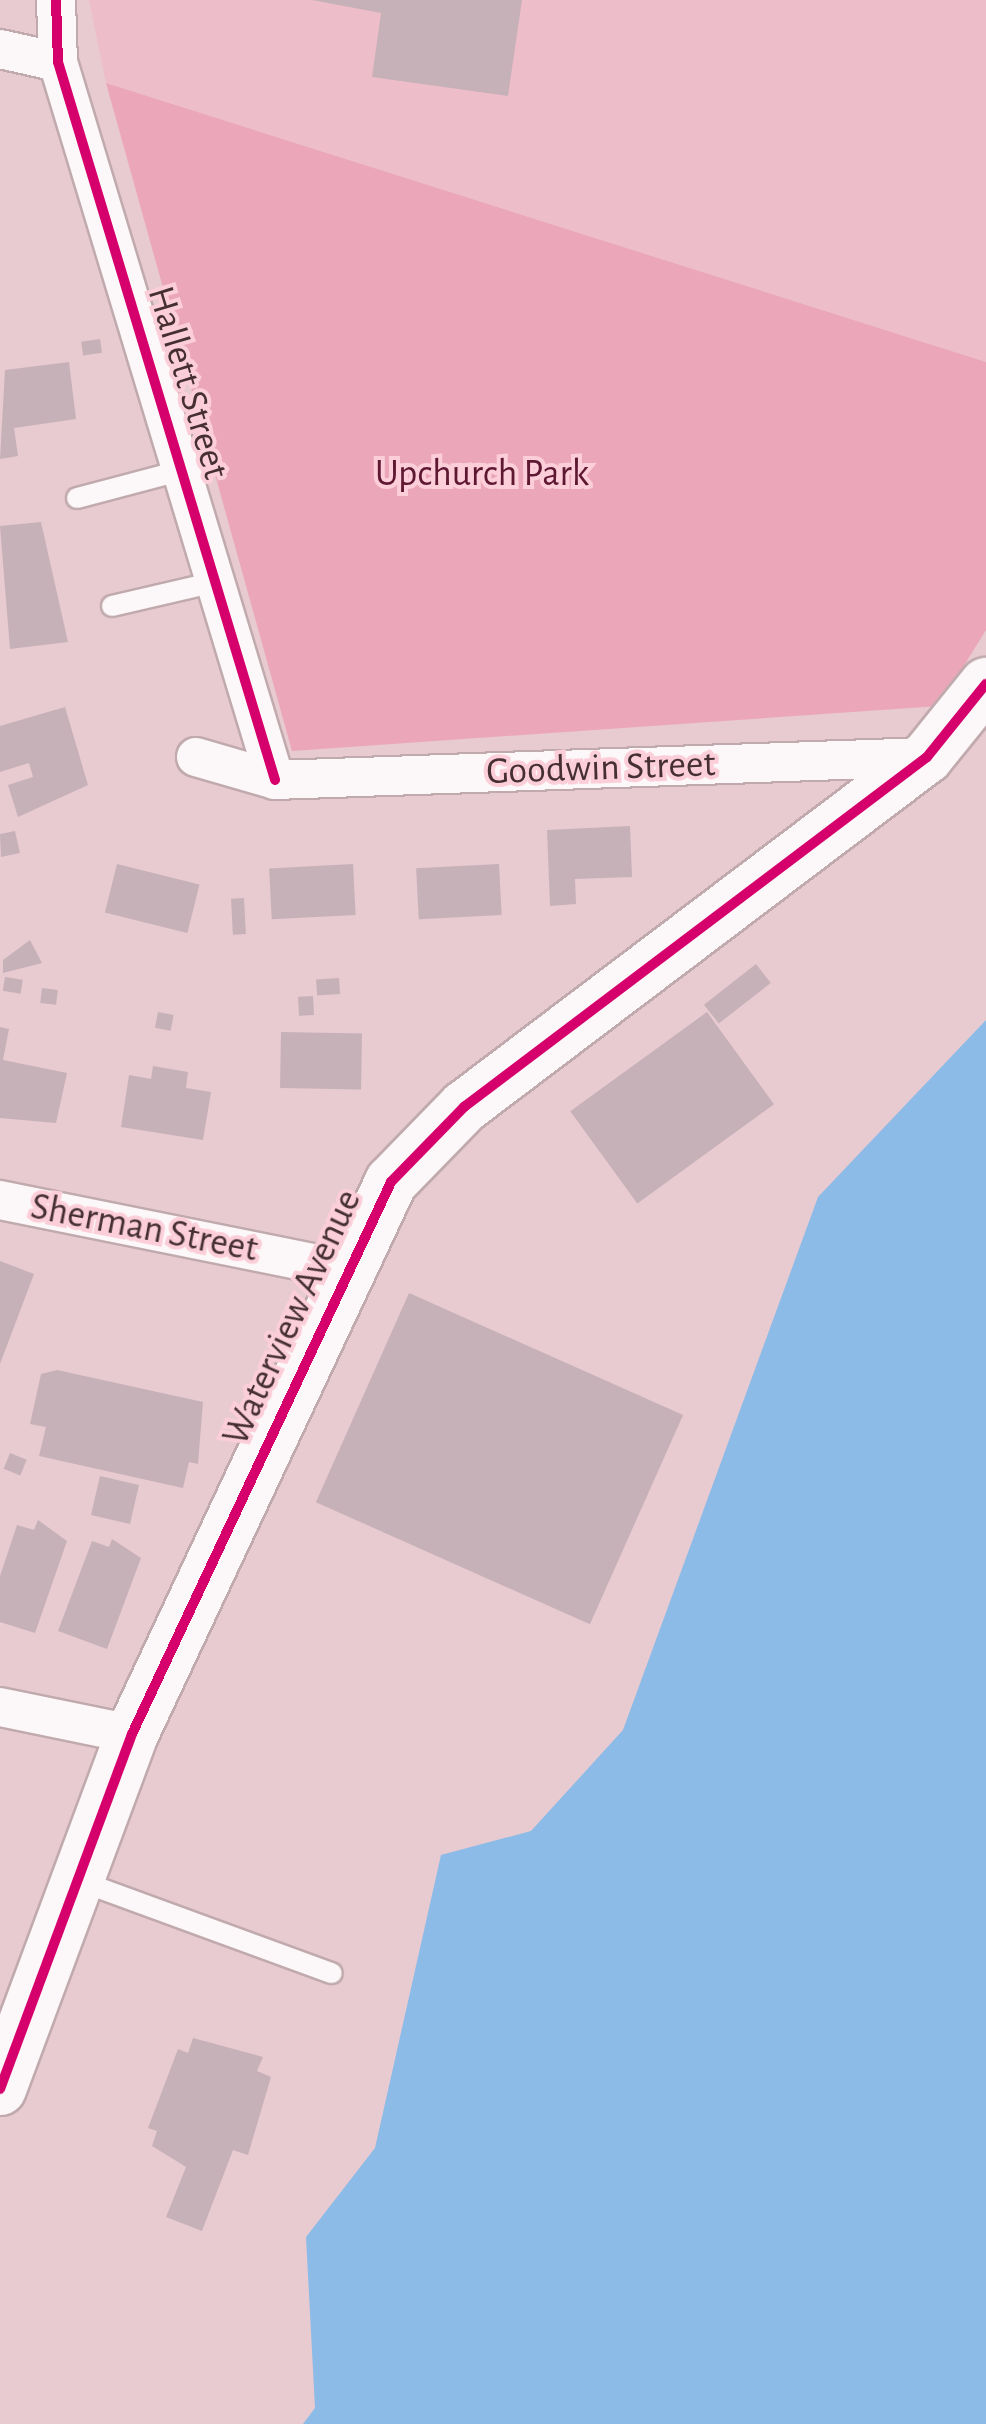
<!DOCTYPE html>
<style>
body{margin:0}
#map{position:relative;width:986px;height:2424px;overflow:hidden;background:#e8cad1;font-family:"Alegreya Sans",sans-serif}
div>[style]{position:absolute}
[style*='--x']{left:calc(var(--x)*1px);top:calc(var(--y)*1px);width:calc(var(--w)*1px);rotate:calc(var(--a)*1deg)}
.built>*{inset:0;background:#edbdc9}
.green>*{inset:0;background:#eba7b9}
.water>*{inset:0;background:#8bbbe6}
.building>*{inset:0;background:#c7b1b9;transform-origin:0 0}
.roads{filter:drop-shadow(2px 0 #c0aaae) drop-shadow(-2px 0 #c0aaae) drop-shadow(0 2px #c0aaae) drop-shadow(0 -2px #c0aaae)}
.lane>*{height:20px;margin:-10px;padding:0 10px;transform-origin:10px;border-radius:10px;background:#fcf7f8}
.street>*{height:38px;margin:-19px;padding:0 19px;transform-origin:19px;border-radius:19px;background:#fcf7f8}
.secondary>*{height:52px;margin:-26px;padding:0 26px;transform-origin:26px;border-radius:26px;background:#fcf7f8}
.cycleway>*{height:10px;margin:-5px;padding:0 5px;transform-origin:5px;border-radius:5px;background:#d6006c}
span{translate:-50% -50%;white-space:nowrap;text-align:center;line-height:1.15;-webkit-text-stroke:8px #fbced9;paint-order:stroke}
.street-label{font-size:38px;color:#452f34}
.park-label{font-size:38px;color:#5f1832}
</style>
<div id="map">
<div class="built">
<div style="clip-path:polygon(89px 0,986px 0,986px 362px,106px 83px)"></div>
</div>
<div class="green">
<div style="clip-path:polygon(106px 83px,986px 362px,986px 630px,939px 706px,292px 751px)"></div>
</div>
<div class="water">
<div style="clip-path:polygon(986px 1020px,986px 2424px,303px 2424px,315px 2408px,306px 2237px,375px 2148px,441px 1855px,531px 1831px,623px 1730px,818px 1197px)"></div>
</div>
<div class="building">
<div style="clip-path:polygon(312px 0,522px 0,508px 96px,372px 77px,381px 13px)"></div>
<div style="left:100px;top:339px;width:14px;height:19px;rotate:82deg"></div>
<div style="clip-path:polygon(69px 362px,76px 419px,14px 428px,18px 456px,0 459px,5px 370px)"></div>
<div style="clip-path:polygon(41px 522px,68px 642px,10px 649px,0 526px)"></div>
<div style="clip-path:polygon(65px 707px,88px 785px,18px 817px,8px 785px,33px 777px,29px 763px,0 772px,0 726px)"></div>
<div style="clip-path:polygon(630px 826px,632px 877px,575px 879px,576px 904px,550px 906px,547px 830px)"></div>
<div style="clip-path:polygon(15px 831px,20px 853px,1px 857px,0 834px)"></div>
<div style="left:117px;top:864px;width:85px;height:50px;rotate:14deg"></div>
<div style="left:353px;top:864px;width:51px;height:84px;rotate:87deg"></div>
<div style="left:499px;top:864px;width:51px;height:83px;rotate:87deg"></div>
<div style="left:244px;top:898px;width:36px;height:13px;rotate:87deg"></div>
<div style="clip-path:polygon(30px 940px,42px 963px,3px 973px,3px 960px)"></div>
<div style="left:756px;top:964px;width:24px;height:66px;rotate:52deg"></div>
<div style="left:5px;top:977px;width:18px;height:14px;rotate:9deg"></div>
<div style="left:339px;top:978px;width:16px;height:23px;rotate:86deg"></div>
<div style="left:42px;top:988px;width:16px;height:15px;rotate:7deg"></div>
<div style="left:313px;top:996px;width:19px;height:15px;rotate:87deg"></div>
<div style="left:158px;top:1012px;width:16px;height:16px;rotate:11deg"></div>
<div style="left:707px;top:1012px;width:114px;height:169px;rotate:54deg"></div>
<div style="clip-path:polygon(0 1027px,9px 1029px,3px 1060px,67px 1073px,56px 1123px,0 1118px)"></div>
<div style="left:281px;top:1032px;width:81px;height:56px;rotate:1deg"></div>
<div style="clip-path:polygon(153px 1066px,188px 1072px,186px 1088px,211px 1092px,203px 1140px,121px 1127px,129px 1075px,151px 1079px)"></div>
<div style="clip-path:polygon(0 1261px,34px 1274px,0 1364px)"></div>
<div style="left:409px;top:1293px;width:300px;height:229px;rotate:24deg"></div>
<div style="clip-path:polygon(57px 1370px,203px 1402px,198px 1464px,189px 1462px,183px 1488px,39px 1456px,46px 1427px,30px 1424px,41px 1374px)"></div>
<div style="left:10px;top:1453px;width:18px;height:17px;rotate:22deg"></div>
<div style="left:100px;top:1476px;width:40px;height:40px;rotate:13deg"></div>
<div style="clip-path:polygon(38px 1520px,67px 1541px,35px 1633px,0 1622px,0 1576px,17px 1525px,34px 1530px)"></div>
<div style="clip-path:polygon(112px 1539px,141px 1558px,107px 1649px,58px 1631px,92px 1541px,109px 1547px)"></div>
<div style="clip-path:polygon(193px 2038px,263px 2057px,257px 2071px,271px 2077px,248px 2155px,233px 2150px,202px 2231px,166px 2217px,186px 2167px,152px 2146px,157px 2131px,148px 2128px,178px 2049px,188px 2053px)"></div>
</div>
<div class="roads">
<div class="lane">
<div style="--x:77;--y:498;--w:110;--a:-14.8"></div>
<div style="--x:112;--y:606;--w:106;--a:-13.1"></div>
<div style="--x:80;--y:1881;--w:268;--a:20.1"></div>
</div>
<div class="street">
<div style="--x:56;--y:0;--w:62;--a:88.2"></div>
<div style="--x:58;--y:62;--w:750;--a:73.18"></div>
<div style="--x:0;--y:49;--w:59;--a:12.6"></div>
<div style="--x:196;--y:757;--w:82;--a:16.2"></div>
<div style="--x:275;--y:780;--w:652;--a:-2.02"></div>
<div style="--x:0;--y:1200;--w:355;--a:11.4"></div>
<div style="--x:0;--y:1707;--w:135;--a:11.6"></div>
</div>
<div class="secondary">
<div style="--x:0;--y:2089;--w:379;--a:-69.6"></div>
<div style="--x:132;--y:1734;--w:610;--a:-64.86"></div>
<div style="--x:391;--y:1182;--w:105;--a:-45.8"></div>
<div style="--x:464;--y:1107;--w:580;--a:-37.09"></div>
<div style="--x:927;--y:757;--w:94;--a:-51.1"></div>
</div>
</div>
<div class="cycleway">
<div style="--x:56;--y:0;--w:62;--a:88.2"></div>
<div style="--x:58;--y:62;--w:750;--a:73.18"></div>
<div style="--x:0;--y:2089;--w:379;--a:-69.6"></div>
<div style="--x:132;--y:1734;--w:610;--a:-64.86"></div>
<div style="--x:391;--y:1182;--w:105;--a:-45.8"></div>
<div style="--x:464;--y:1107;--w:580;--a:-37.09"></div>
<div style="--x:927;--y:757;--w:94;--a:-51.1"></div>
</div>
<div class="street-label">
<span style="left:187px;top:383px;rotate:73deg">Hallett Street</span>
<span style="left:601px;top:769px;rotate:-2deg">Goodwin Street</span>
<span style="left:144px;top:1229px;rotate:11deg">Sherman Street</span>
<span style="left:293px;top:1318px;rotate:-65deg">Waterview Avenue</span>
</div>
<div class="park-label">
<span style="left:482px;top:475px">Upchurch Park</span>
</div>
</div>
